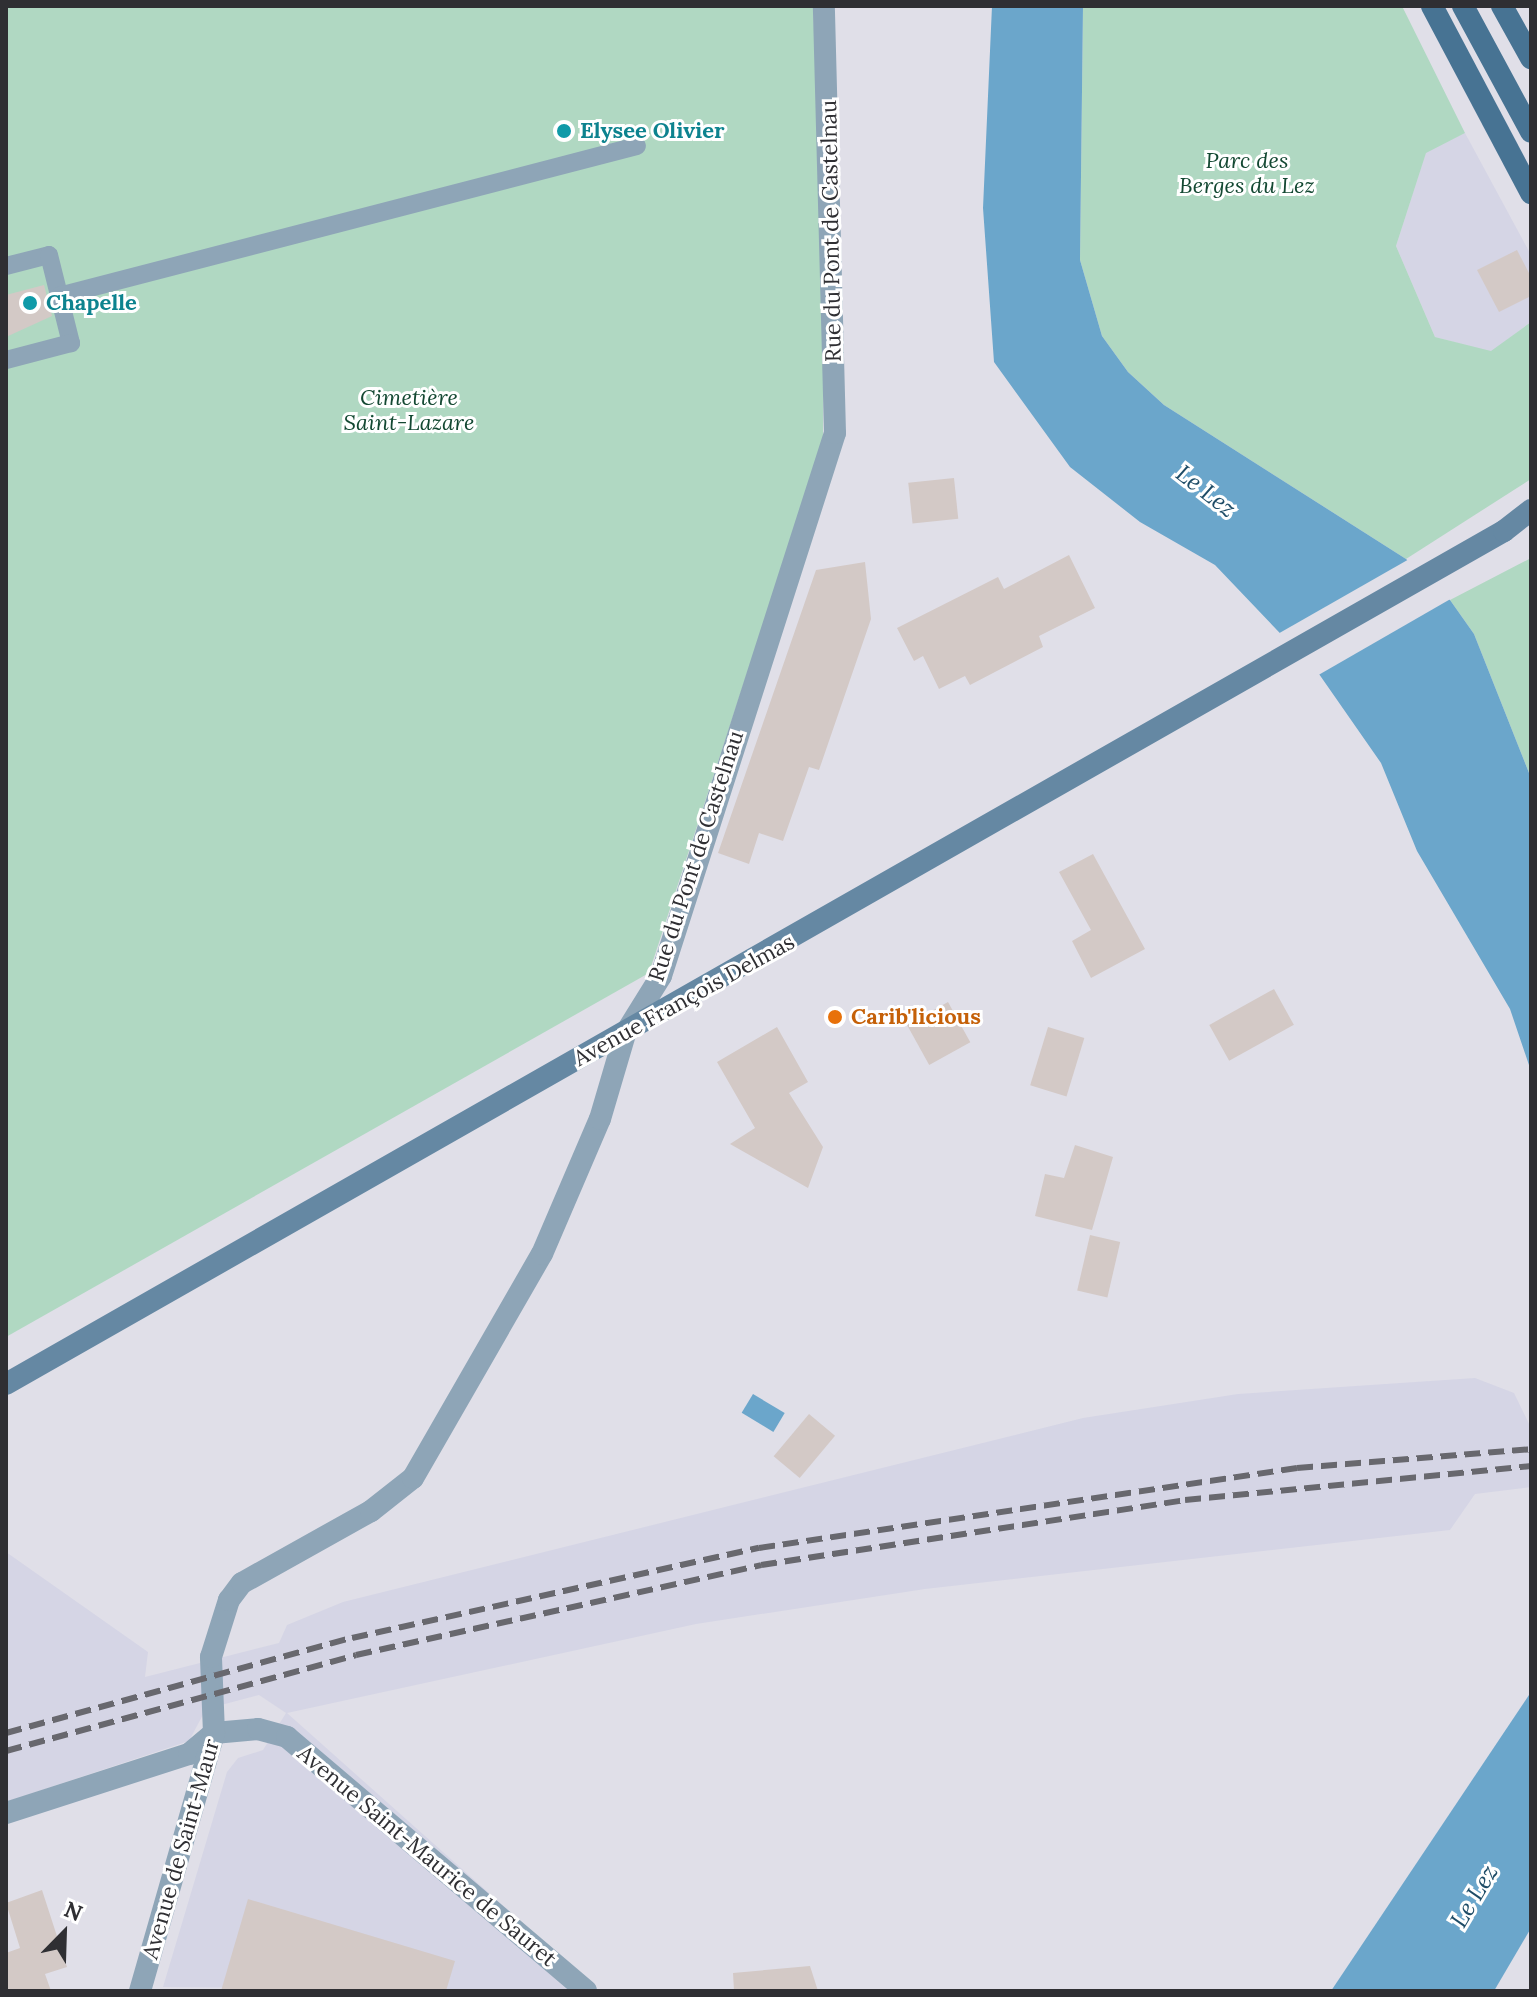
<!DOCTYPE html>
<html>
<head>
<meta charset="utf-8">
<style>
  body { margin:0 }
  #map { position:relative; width:1537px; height:1997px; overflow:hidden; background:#e0dfe8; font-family:Lora,serif }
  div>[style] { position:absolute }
  .built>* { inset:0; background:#d5d5e5 }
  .green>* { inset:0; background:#b0d8c2 }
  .water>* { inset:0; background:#6ba6cb; transform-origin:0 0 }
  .pier>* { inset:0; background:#e0dfe8 }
  .building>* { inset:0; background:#d3c9c6; transform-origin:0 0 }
  .service>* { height:18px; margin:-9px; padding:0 9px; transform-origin:9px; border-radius:9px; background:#8ea5b7 }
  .minor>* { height:22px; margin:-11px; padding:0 11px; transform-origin:11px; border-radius:11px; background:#8ea5b7 }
  .secondary>* { height:22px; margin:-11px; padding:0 11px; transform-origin:11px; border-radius:11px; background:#6588a3 }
  .primary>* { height:22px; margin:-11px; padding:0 11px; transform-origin:11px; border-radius:11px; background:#477393 }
  .tram>* { height:2px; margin:-1px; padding:0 1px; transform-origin:1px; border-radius:1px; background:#68686e }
  .rail>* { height:6px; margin-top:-3px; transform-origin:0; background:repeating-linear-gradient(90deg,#68686e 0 16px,transparent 0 24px) }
  .dots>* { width:22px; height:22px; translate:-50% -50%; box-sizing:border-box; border:4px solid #fff; border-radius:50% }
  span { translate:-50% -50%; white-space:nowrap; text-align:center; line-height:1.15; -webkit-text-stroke:6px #fff; paint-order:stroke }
  .culture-label { font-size:22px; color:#0d838f; font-weight:700 }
  .left { translate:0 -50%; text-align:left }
  .park-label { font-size:22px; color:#134832; font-style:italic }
  .street-label { font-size:22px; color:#2f2f33 }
  .food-label { font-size:22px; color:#c56008; font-weight:700 }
  .water-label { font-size:24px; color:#1e4c67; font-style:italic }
  .frame { position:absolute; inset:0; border:8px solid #2f2f33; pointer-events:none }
  .north { position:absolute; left:24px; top:1893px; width:80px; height:80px; -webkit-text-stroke:6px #fff; paint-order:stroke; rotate:23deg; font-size:22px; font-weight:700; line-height:32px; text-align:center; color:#2f2f33 }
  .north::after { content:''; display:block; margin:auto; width:28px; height:36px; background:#2f2f33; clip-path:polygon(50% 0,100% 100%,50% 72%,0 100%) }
</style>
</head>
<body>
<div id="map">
  <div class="built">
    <div style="clip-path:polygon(1465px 133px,1531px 255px,1531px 322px,1491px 352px,1435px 337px,1396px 246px,1426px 152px)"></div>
    <div style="clip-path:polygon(1475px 1378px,1514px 1393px,1531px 1428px,1531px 1487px,1475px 1494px,1450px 1530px,925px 1589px,696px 1624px,287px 1713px,599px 1991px,163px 1987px,227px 1772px,238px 1758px,263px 1750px,286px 1713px,259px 1695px,206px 1709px,189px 1741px,6px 1802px,6px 1552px,148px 1652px,145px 1677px,279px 1643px,287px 1625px,343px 1602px,1083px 1418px,1238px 1394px)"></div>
  </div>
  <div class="green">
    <div style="clip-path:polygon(6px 6px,813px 6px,824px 240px,823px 441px,649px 973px,6px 1337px)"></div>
    <div style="clip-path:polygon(1083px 6px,1402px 6px,1465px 133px,1426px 153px,1396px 246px,1435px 337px,1491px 351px,1531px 322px,1531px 479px,1406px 559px,1164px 405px,1128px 372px,1102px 336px,1080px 260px)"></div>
    <div style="clip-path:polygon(1531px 558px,1531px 778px,1474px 634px,1450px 600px)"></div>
  </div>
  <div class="water">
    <div style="clip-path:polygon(992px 6px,1083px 6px,1080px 260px,1102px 336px,1128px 372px,1164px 405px,1406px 559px,1450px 600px,1474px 634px,1531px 778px,1531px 1071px,1510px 1009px,1417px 851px,1381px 763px,1319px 674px,1215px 565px,1140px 522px,1070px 467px,994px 362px,983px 208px)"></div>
    <div style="left:753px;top:1394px;width:37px;height:22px;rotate:31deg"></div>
    <div style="clip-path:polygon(1531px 1692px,1531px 1928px,1494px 1991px,1331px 1991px)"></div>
  </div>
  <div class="pier">
    <div style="clip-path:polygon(1411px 558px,1454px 597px,1315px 677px,1276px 635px)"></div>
  </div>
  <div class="building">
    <div style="clip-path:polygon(1517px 250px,1531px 277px,1531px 296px,1499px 312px,1477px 270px)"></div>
    <div style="clip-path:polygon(44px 285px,52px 316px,6px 337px,6px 295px)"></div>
    <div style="left:954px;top:478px;width:41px;height:46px;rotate:84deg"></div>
    <div style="clip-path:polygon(1069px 555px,1095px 608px,1039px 636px,1043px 647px,970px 685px,965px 676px,939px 689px,923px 656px,914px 661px,897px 628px,998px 577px,1004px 589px)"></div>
    <div style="clip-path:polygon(865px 562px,871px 619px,819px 770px,809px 767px,783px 841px,759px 833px,749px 864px,718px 853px,816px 570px)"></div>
    <div style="clip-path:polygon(1093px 854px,1145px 949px,1091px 978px,1072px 941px,1091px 930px,1059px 872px)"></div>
    <div style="left:1274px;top:989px;width:41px;height:74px;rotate:61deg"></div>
    <div style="left:948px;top:1002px;width:46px;height:47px;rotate:61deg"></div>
    <div style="clip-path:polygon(777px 1027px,808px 1082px,789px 1093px,823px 1147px,808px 1188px,730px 1144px,755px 1128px,717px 1062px)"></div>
    <div style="left:1048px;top:1027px;width:38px;height:61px;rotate:17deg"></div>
    <div style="clip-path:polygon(1075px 1145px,1113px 1157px,1092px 1230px,1035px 1216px,1045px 1174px,1064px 1178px)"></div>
    <div style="left:1090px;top:1235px;width:31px;height:57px;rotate:13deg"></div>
    <div style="left:809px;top:1414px;width:34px;height:55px;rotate:40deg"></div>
    <div style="clip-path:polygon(42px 1890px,67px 1967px,45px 1974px,51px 1991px,6px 1991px,6px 1953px,20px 1948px,6px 1903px)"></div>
    <div style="clip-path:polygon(248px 1899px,455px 1961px,446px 1991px,221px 1991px)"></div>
    <div style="clip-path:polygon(810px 1966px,818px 1991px,734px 1991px,733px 1973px)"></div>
  </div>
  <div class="service">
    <div style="left:6px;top:266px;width:44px;rotate:-14.3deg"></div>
    <div style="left:49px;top:255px;width:91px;rotate:76deg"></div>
    <div style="left:71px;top:343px;width:67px;rotate:165.3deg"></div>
    <div style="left:59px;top:296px;width:597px;rotate:-14.55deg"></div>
  </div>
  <div class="minor">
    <div style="left:214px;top:1733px;width:44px;rotate:-5.2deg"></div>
    <div style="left:258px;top:1729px;width:30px;rotate:15deg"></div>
    <div style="left:287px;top:1737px;width:392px;rotate:40.3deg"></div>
    <div style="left:6px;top:1813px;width:192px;rotate:-17.9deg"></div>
    <div style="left:189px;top:1754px;width:33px;rotate:-40deg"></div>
    <div style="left:140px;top:1991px;width:268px;rotate:-74deg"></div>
    <div style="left:214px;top:1733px;width:76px;rotate:-92.3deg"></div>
    <div style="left:211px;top:1657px;width:60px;rotate:-72.5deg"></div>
    <div style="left:229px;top:1600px;width:21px;rotate:-53deg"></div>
    <div style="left:242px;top:1583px;width:148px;rotate:-29.2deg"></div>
    <div style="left:371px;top:1511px;width:53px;rotate:-38.2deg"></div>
    <div style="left:413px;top:1478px;width:258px;rotate:-60.1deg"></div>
    <div style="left:542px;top:1254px;width:147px;rotate:-66.8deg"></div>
    <div style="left:600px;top:1119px;width:89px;rotate:-73.6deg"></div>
    <div style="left:625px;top:1034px;width:68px;rotate:-58.2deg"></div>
    <div style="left:661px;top:976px;width:570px;rotate:-72.23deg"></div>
    <div style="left:835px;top:433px;width:427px;rotate:-91.5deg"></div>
  </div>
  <div class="secondary">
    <div style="left:6px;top:1384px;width:1724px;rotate:-29.66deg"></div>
    <div style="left:1504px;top:531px;width:34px;rotate:-38deg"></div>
  </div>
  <div class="primary">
    <div style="left:1432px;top:6px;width:212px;rotate:62.1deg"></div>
    <div style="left:1463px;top:6px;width:143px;rotate:61.6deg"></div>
    <div style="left:1502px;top:6px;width:60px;rotate:60.9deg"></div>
  </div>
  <div class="tram">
    <div style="left:1531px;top:6px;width:1px;rotate:90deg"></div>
  </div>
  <div class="rail">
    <div style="left:6px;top:1733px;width:359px;rotate:-15.4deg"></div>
    <div style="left:352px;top:1638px;width:417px;rotate:-12.5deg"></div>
    <div style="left:759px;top:1548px;width:544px;rotate:-8.46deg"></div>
    <div style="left:1297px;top:1468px;width:235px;rotate:-4.6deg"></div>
    <div style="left:6px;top:1751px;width:363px;rotate:-15.3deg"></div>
    <div style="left:356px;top:1655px;width:415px;rotate:-12.5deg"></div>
    <div style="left:761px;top:1565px;width:429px;rotate:-8.7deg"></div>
    <div style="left:1185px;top:1500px;width:348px;rotate:-5.6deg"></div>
  </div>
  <div class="dots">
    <div style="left:564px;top:131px;background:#0f9aa8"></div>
    <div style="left:30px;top:303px;background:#0f9aa8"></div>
    <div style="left:835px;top:1017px;background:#e8710a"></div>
  </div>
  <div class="culture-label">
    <span class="left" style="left:580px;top:131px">Elysee Olivier</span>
    <span class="left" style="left:46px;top:303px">Chapelle</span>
  </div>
  <div class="park-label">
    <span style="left:1247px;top:173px">Parc des<br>Berges du Lez</span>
    <span style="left:409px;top:410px">Cimetière<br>Saint-Lazare</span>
  </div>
  <div class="street-label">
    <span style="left:831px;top:231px;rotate:-91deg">Rue du Pont de Castelnau</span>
    <span style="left:696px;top:856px;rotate:-72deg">Rue du Pont de Castelnau</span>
    <span style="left:684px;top:1000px;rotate:-29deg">Avenue François Delmas</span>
    <span style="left:181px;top:1849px;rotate:-74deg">Avenue de Saint-Maur</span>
    <span style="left:427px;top:1856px;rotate:40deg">Avenue Saint-Maurice de Sauret</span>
  </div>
  <div class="food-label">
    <span class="left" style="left:851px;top:1017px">Carib'licious</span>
  </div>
  <div class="water-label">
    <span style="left:1206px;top:491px;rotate:38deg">Le Lez</span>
    <span style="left:1474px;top:1896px;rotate:-59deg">Le Lez</span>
  </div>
  <div class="frame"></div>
  <div class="north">N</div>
</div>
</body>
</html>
